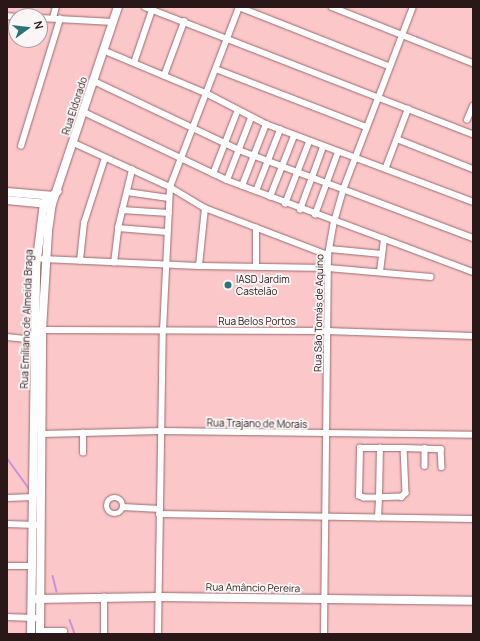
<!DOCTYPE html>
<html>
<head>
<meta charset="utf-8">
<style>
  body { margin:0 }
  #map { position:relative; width:480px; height:641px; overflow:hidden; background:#fcc7c9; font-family:Manrope,sans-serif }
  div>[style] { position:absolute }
  .stream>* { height:1.5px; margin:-0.75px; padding:0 0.75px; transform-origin:0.75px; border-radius:0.75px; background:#c593db }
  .roads { filter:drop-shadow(0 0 1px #9b6b6e) drop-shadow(0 0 1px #9b6b6e) }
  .street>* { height:5.5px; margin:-2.75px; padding:0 2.75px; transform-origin:2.75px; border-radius:2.75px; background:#fff }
  .street>.ring { margin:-2.75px; padding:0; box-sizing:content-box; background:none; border:5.5px solid #fff; border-radius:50% }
  .secondary>* { height:8px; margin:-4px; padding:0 4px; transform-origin:4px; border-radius:4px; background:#fff }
  .dots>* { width:11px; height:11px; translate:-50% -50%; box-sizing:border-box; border:2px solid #fbf6f6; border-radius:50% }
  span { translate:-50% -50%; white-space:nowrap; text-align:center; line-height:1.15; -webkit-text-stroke:3.5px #fbf6f6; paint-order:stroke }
  .street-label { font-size:10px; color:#2a1718 }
  .poi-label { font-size:10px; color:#2a1718 }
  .left { translate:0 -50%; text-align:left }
  .frame { position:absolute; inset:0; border:8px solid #2a1718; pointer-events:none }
  .north { position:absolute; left:8px; top:8px; width:40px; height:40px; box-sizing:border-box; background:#fbf6f6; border:1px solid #a79d9d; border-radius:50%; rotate:75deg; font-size:11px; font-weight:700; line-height:16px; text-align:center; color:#2a1718 }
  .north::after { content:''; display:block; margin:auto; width:14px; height:18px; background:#2b7575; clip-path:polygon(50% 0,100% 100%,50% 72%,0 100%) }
</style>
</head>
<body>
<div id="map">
  <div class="stream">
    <div style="left:7px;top:458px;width:37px;rotate:54deg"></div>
    <div style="left:53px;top:576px;width:16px;rotate:76deg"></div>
    <div style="left:70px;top:620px;width:15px;rotate:70deg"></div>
  </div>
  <div class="roads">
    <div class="street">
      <div style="left:145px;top:7px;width:352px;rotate:21.2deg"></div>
      <div style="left:239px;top:7px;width:161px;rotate:21.5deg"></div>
      <div style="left:332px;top:7px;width:152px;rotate:21.7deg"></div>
      <div style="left:7px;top:16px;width:9px;rotate:6deg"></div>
      <div style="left:40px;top:18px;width:73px;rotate:3.1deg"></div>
      <div style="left:53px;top:18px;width:11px;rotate:-75deg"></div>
      <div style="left:103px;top:50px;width:112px;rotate:22.7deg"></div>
      <div style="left:206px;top:93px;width:68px;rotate:27.3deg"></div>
      <div style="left:266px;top:124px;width:221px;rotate:20.6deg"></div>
      <div style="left:134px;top:63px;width:56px;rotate:-71.2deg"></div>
      <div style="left:216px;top:69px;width:161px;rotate:21.1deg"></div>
      <div style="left:164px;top:76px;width:58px;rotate:-69.7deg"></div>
      <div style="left:94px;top:81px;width:161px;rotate:25.4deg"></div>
      <div style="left:239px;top:150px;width:250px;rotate:20.6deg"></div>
      <div style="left:84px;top:112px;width:158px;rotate:25.4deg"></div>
      <div style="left:227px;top:180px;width:263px;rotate:20.5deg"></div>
      <div style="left:467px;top:120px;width:15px;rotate:-67deg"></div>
      <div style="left:397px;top:139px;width:82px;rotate:21.5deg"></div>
      <div style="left:74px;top:143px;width:106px;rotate:24.6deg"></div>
      <div style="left:170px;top:187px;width:41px;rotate:31deg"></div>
      <div style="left:205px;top:208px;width:132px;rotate:20.9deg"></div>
      <div style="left:21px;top:146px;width:133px;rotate:-72.9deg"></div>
      <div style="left:386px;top:167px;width:62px;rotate:-69.2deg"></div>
      <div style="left:213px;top:174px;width:66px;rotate:-68.8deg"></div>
      <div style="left:227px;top:180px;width:66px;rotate:-68.8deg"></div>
      <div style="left:242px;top:186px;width:66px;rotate:-68.8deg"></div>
      <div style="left:256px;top:191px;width:66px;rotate:-68.5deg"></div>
      <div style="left:127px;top:192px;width:42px;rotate:8.1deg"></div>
      <div style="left:270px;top:197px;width:66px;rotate:-68.5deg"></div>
      <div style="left:285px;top:204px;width:66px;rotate:-68.8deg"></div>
      <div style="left:122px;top:210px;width:47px;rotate:3.7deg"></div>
      <div style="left:300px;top:210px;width:67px;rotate:-69.9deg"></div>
      <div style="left:315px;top:215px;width:67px;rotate:-69.9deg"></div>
      <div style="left:118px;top:228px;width:49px;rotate:4.7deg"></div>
      <div style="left:330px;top:249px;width:52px;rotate:5.5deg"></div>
      <div style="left:43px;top:259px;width:156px;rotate:2.6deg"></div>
      <div style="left:199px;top:266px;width:129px;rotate:0.9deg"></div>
      <div style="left:328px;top:268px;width:103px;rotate:5deg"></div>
      <div style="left:80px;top:261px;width:38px;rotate:-84deg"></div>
      <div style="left:84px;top:223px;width:68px;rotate:-72.1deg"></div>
      <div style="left:114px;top:263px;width:35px;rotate:-83deg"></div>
      <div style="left:118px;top:228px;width:60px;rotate:-76.4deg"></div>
      <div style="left:199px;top:266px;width:58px;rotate:-84.1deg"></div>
      <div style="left:256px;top:267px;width:39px;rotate:-90deg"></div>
      <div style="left:380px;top:272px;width:33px;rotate:-83deg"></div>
      <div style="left:42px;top:330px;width:285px;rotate:0.2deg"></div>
      <div style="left:327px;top:331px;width:146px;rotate:2deg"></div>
      <div style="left:26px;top:335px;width:8px;rotate:7deg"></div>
      <div style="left:7px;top:337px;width:27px;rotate:6deg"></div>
      <div style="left:42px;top:434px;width:119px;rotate:-1.4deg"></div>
      <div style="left:161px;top:431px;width:312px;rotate:0.7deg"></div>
      <div style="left:404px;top:448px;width:37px;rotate:2deg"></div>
      <div style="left:441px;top:449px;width:18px;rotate:87deg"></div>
      <div style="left:425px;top:448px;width:18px;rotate:90deg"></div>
      <div style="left:83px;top:453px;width:20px;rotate:-90deg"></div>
      <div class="ring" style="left:107px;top:498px;width:10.5px;height:10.5px"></div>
      <div style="left:7px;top:498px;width:26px;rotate:-2deg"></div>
      <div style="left:123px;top:507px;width:37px;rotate:3deg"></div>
      <div style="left:159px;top:514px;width:314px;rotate:0.9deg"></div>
      <div style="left:378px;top:518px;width:20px;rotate:-87deg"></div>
      <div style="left:379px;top:498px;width:50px;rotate:-88.9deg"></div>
      <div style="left:380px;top:448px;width:24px"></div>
      <div style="left:404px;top:448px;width:45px;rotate:87.5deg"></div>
      <div style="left:406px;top:493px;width:6px;rotate:135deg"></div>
      <div style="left:402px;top:497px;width:23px;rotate:178deg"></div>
      <div style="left:379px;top:498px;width:15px;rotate:180deg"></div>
      <div style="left:364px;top:498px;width:5px;rotate:-158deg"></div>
      <div style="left:359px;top:496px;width:48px;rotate:-88.8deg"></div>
      <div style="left:360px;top:448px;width:20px"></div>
      <div style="left:7px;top:524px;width:29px;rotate:2deg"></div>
      <div style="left:7px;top:566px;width:25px"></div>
      <div style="left:7px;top:617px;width:33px;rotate:2deg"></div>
      <div style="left:40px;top:631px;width:24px"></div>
      <div style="left:104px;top:634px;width:37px;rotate:-90deg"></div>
      <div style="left:158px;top:634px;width:303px;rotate:-89.1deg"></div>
      <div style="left:163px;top:331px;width:144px;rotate:-87.2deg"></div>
      <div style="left:170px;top:187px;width:193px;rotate:-69deg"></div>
      <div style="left:324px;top:634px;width:379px;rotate:-89.4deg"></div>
      <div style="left:328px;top:255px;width:34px;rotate:-80deg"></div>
      <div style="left:334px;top:222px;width:33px;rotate:-74deg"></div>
      <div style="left:343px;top:190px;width:196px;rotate:-69.1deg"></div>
    </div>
    <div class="secondary">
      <div style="left:7px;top:192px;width:47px;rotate:4.9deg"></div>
      <div style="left:7px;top:200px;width:41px;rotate:5.6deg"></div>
      <div style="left:35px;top:599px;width:124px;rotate:-0.9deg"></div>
      <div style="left:159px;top:597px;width:314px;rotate:0.7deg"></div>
      <div style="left:31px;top:634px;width:367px;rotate:-89.2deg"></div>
      <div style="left:36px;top:267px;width:64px;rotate:-82.9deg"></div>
      <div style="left:44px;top:203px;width:18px;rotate:-41deg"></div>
      <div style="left:40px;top:634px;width:304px;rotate:-89.6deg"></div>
      <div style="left:42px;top:330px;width:99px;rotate:-86.5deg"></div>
      <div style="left:48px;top:231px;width:27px;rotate:-82deg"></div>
      <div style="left:52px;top:204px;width:208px;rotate:-71.5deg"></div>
    </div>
  </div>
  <div class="dots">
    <div style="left:228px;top:285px;background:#2b7575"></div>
  </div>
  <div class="street-label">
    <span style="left:75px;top:106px;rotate:-72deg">Rua Eldorado</span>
    <span style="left:319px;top:313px;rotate:-89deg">Rua São Tomás de Aquino</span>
    <span style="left:27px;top:319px;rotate:-88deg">Rua Emíliano de Almeida Braga</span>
    <span style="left:257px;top:322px">Rua Belos Portos</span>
    <span style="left:257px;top:424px;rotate:1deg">Rua Trajano de Morais</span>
    <span style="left:253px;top:588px;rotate:1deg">Rua Amâncio Pereira</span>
  </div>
  <div class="poi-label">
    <span class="left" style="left:236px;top:285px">IASD Jardim<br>Castelão</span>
  </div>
  <div class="frame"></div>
  <div class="north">N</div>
</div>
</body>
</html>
